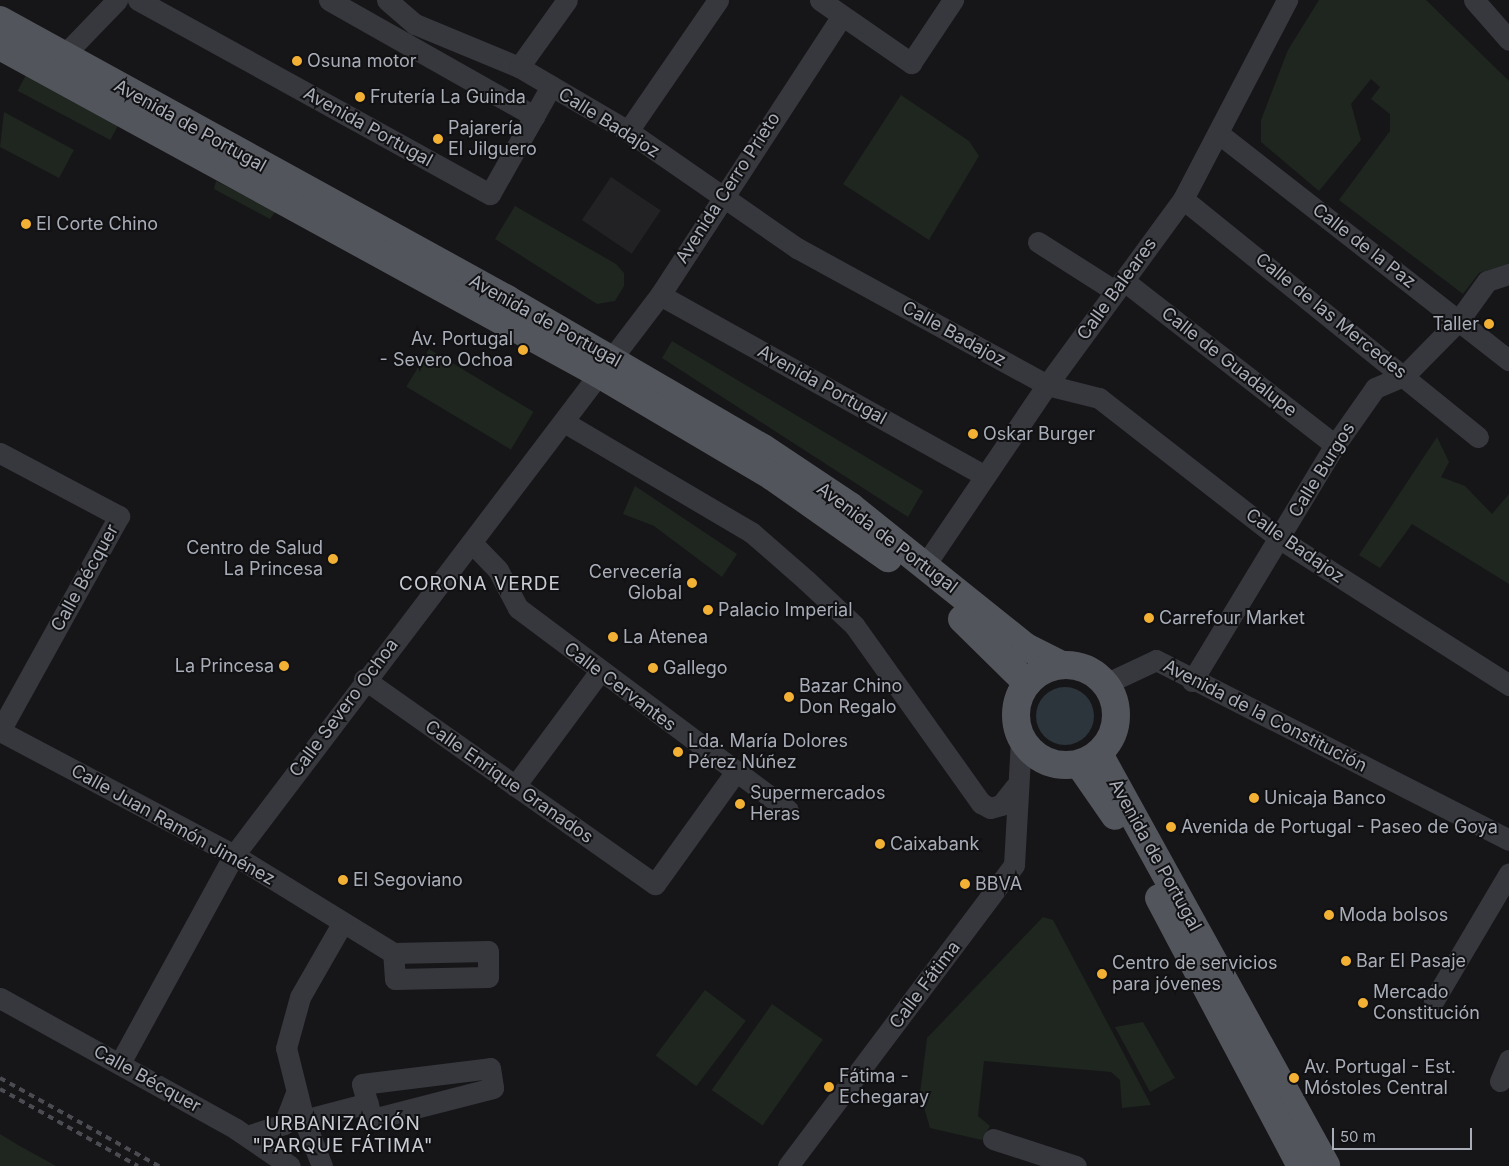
<!DOCTYPE html>
<html>
<head>
<meta charset="utf-8">
<style>
  body { margin:0 }
  #map { position:relative; width:1509px; height:1166px; overflow:hidden; background:#161618; font-family:Inter,sans-serif }
  div>[style] { position:absolute }
  .built>* { inset:0; background:#222225; transform-origin:0 0 }
  .green>* { inset:0; background:#1e261f; transform-origin:0 0 }
  .water>* { inset:0; background:#2c353c }
  .round { border-radius:50% }
  .minor>* { height:21px; margin:-10.5px; padding:0 10.5px; transform-origin:10.5px; border-radius:10.5px; background:#37383d }
  .primary>* { height:28px; margin:-14px; padding:0 14px; transform-origin:14px; border-radius:14px; background:#53555c }
  .primary>.ring { margin:-14px; padding:0; box-sizing:content-box; background:none; border:28px solid #53555c; border-radius:50% }
  .rail>* { height:4px; margin-top:-2px; transform-origin:0; background:repeating-linear-gradient(90deg,#4a4c52 0 6px,transparent 0 11px) }
  .dots>* { width:14px; height:14px; translate:-50% -50%; box-sizing:border-box; border:2px solid #111113; border-radius:50% }
  span { translate:-50% -50%; white-space:nowrap; text-align:center; line-height:1.15; -webkit-text-stroke:4px #111113; paint-order:stroke }
  .poi-label { font-size:18px; color:#a8adb8 }
  .left { translate:0 -50%; text-align:left }
  .right { translate:-100% -50%; text-align:right }
  .street-label { font-size:18px; color:#a8adb8 }
  .neighbourhood-label { font-size:19px; color:#c9ccd4; letter-spacing:1px }
  .scale { position:absolute; left:1332px; top:1128px; width:140px; height:22px; box-sizing:border-box; border:2px solid #a8adb8; border-top:0; padding-left:6px; font-size:15px; line-height:18px; white-space:nowrap; color:#a8adb8; -webkit-text-stroke:4px #111113; paint-order:stroke }
</style>
</head>
<body>
<div id="map">
  <div class="built">
    <div style="left:611px;top:177px;width:60px;height:52px;rotate:34deg"></div>
  </div>
  <div class="green">
    <div style="clip-path:polygon(1319px 0,1426px 0,1509px 81px,1509px 264px,1479px 273px,1463px 294px,1339px 200px,1390px 131px,1390px 114px,1371px 99px,1380px 87px,1371px 79px,1351px 104px,1361px 140px,1319px 191px,1261px 142px,1261px 120px,1288px 50px)"></div>
    <div style="left:27px;top:73px;width:105px;height:20px;rotate:28deg"></div>
    <div style="clip-path:polygon(901px 95px,969px 141px,979px 156px,929px 240px,843px 184px)"></div>
    <div style="clip-path:polygon(4px 112px,74px 150px,59px 178px,0 147px)"></div>
    <div style="clip-path:polygon(216px 181px,276px 211px,270px 219px,214px 189px)"></div>
    <div style="clip-path:polygon(515px 206px,616px 264px,624px 273px,624px 286px,615px 301px,597px 304px,495px 239px)"></div>
    <div style="clip-path:polygon(672px 341px,923px 491px,908px 517px,662px 358px)"></div>
    <div style="left:429px;top:349px;width:122px;height:44px;rotate:31deg"></div>
    <div style="clip-path:polygon(1437px 437px,1449px 462px,1441px 477px,1465px 486px,1492px 514px,1509px 494px,1509px 584px,1412px 524px,1380px 568px,1359px 555px)"></div>
    <div style="clip-path:polygon(635px 486px,737px 554px,722px 577px,654px 526px,623px 514px)"></div>
    <div style="clip-path:polygon(1043px 917px,1053px 920px,1151px 1105px,1122px 1108px,1120px 1080px,1111px 1072px,984px 1061px,978px 1116px,990px 1126px,982px 1140px,930px 1128px,920px 1093px,927px 1038px)"></div>
    <div style="left:705px;top:990px;width:51px;height:82px;rotate:37deg"></div>
    <div style="left:772px;top:1004px;width:62px;height:105px;rotate:35deg"></div>
    <div style="clip-path:polygon(1143px 1022px,1175px 1078px,1150px 1092px,1115px 1027px)"></div>
    <div style="clip-path:polygon(0 1134px,18px 1145px,56px 1166px,0 1166px)"></div>
  </div>
  <div class="water">
    <div class="round" style="left:1036px;top:687px;width:58px;height:58px"></div>
  </div>
  <div class="minor">
    <div style="left:138px;top:0;width:402px;rotate:28.9deg"></div>
    <div style="left:490px;top:194px;width:124px;rotate:-60.5deg"></div>
    <div style="left:329px;top:0;width:236px;rotate:29.5deg"></div>
    <div style="left:387px;top:0;width:37px;rotate:41deg"></div>
    <div style="left:415px;top:24px;width:113px;rotate:22.5deg"></div>
    <div style="left:519px;top:67px;width:126px;rotate:30.4deg"></div>
    <div style="left:628px;top:131px;width:206px;rotate:34.7deg"></div>
    <div style="left:797px;top:248px;width:285px;rotate:28.7deg"></div>
    <div style="left:1047px;top:385px;width:54px;rotate:14deg"></div>
    <div style="left:1099px;top:398px;width:229px;rotate:37.9deg"></div>
    <div style="left:1280px;top:539px;width:272px;rotate:32.5deg"></div>
    <div style="left:820px;top:0;width:111px;rotate:34.7deg"></div>
    <div style="left:911px;top:63px;width:76px;rotate:-56.3deg"></div>
    <div style="left:1474px;top:0;width:53px;rotate:48.8deg"></div>
    <div style="left:63px;top:56px;width:78px;rotate:-46deg"></div>
    <div style="left:519px;top:67px;width:82px;rotate:-54.4deg"></div>
    <div style="left:628px;top:131px;width:159px;rotate:-55.5deg"></div>
    <div style="left:1218px;top:133px;width:369px;rotate:38deg"></div>
    <div style="left:1183px;top:199px;width:379px;rotate:38.9deg"></div>
    <div style="left:1038px;top:242px;width:91px;rotate:32.5deg"></div>
    <div style="left:1123px;top:280px;width:269px;rotate:37.9deg"></div>
    <div style="left:660px;top:295px;width:372px;rotate:29.1deg"></div>
    <div style="left:612px;top:358px;width:79px;rotate:-52.7deg"></div>
    <div style="left:660px;top:295px;width:333px;rotate:-56.9deg"></div>
    <div style="left:564px;top:422px;width:217px;rotate:30.5deg"></div>
    <div style="left:751px;top:532px;width:73px;rotate:41.1deg"></div>
    <div style="left:806px;top:580px;width:66px;rotate:43.2deg"></div>
    <div style="left:854px;top:625px;width:219px;rotate:54.5deg"></div>
    <div style="left:981px;top:803px;width:10px;rotate:29deg"></div>
    <div style="left:990px;top:808px;width:11px;rotate:-15deg"></div>
    <div style="left:1001px;top:805px;width:23px;rotate:-52deg"></div>
    <div style="left:0;top:453px;width:135px;rotate:27.9deg"></div>
    <div style="left:119px;top:516px;width:246px;rotate:119deg"></div>
    <div style="left:472px;top:543px;width:37px;rotate:46deg"></div>
    <div style="left:498px;top:570px;width:43px;rotate:62.2deg"></div>
    <div style="left:518px;top:608px;width:337px;rotate:36.8deg"></div>
    <div style="left:925px;top:565px;width:217px;rotate:-55.9deg"></div>
    <div style="left:1047px;top:385px;width:230px;rotate:-53.8deg"></div>
    <div style="left:1183px;top:199px;width:225px;rotate:-62.4deg"></div>
    <div style="left:364px;top:679px;width:356px;rotate:35.2deg"></div>
    <div style="left:655px;top:884px;width:135px;rotate:-54.3deg"></div>
    <div style="left:1192px;top:681px;width:276px;rotate:-58.8deg"></div>
    <div style="left:1335px;top:445px;width:70px;rotate:-54.9deg"></div>
    <div style="left:1375px;top:388px;width:33px;rotate:-23deg"></div>
    <div style="left:1405px;top:375px;width:77px;rotate:-45.5deg"></div>
    <div style="left:1459px;top:320px;width:48px;rotate:-54.3deg"></div>
    <div style="left:1487px;top:281px;width:23px;rotate:-18deg"></div>
    <div style="left:1105px;top:684px;width:56px;rotate:-25.2deg"></div>
    <div style="left:1156px;top:660px;width:396px;rotate:27deg"></div>
    <div style="left:0;top:731px;width:265px;rotate:27.9deg"></div>
    <div style="left:234px;top:855px;width:187px;rotate:31.6deg"></div>
    <div style="left:393px;top:953px;width:95px;rotate:-1.2deg"></div>
    <div style="left:488px;top:951px;width:26px;rotate:90deg"></div>
    <div style="left:488px;top:977px;width:93px;rotate:178.8deg"></div>
    <div style="left:395px;top:979px;width:26px;rotate:-94deg"></div>
    <div style="left:515px;top:786px;width:143px;rotate:-53.5deg"></div>
    <div style="left:0;top:998px;width:270px;rotate:29deg"></div>
    <div style="left:236px;top:1129px;width:65px;rotate:34.4deg"></div>
    <div style="left:1434px;top:1000px;width:147px;rotate:-59.4deg"></div>
    <div style="left:120px;top:1063px;width:237px;rotate:-61.3deg"></div>
    <div style="left:234px;top:855px;width:604px;rotate:-52.81deg"></div>
    <div style="left:490px;top:1068px;width:20px;rotate:81deg"></div>
    <div style="left:493px;top:1088px;width:125px;rotate:165.6deg"></div>
    <div style="left:372px;top:1119px;width:36px;rotate:-106deg"></div>
    <div style="left:362px;top:1084px;width:129px;rotate:-7.1deg"></div>
    <div style="left:1500px;top:1081px;width:23px;rotate:-67deg"></div>
    <div style="left:304px;top:1120px;width:66px;rotate:-14.9deg"></div>
    <div style="left:247px;top:1136px;width:39px;rotate:-18deg"></div>
    <div style="left:284px;top:1124px;width:33px;rotate:-69deg"></div>
    <div style="left:993px;top:1139px;width:87px;rotate:18deg"></div>
    <div style="left:322px;top:1166px;width:49px;rotate:-111.4deg"></div>
    <div style="left:304px;top:1120px;width:74px;rotate:-104deg"></div>
    <div style="left:286px;top:1048px;width:53px;rotate:-74.6deg"></div>
    <div style="left:300px;top:997px;width:86px;rotate:-60.2deg"></div>
    <div style="left:788px;top:1166px;width:376px;rotate:-53.1deg"></div>
    <div style="left:1014px;top:865px;width:127px;rotate:-86.8deg"></div>
  </div>
  <div class="primary">
    <div style="left:0;top:20px;width:579px;rotate:28.82deg"></div>
    <div style="left:507px;top:299px;width:296px;rotate:30.2deg"></div>
    <div style="left:763px;top:448px;width:105px;rotate:33.7deg"></div>
    <div style="left:850px;top:506px;width:226px;rotate:38.7deg"></div>
    <div style="left:1026px;top:647px;width:40px;rotate:26.6deg"></div>
    <div style="left:0;top:46px;width:683px;rotate:28.7deg"></div>
    <div style="left:599px;top:374px;width:202px;rotate:30.6deg"></div>
    <div style="left:773px;top:477px;width:141px;rotate:35.2deg"></div>
    <div style="left:962px;top:619px;width:91px;rotate:44.6deg"></div>
    <div class="ring" style="left:1016px;top:665px;width:72px;height:72px"></div>
    <div style="left:1099px;top:754px;width:470px;rotate:61.1deg"></div>
    <div style="left:1079px;top:764px;width:63px;rotate:55.3deg"></div>
    <div style="left:1159px;top:898px;width:303px;rotate:62.1deg"></div>
  </div>
  <div class="rail">
    <div style="left:0;top:1078px;width:182px;rotate:29deg"></div>
    <div style="left:0;top:1089px;width:158px;rotate:29.2deg"></div>
  </div>
  <div class="dots">
    <div style="left:297px;top:61px;background:#f2b134"></div>
    <div style="left:360px;top:97px;background:#f2b134"></div>
    <div style="left:438px;top:139px;background:#f2b134"></div>
    <div style="left:26px;top:224px;background:#f2b134"></div>
    <div style="left:1489px;top:324px;background:#f2b134"></div>
    <div style="left:523px;top:350px;background:#f2b134"></div>
    <div style="left:973px;top:434px;background:#f2b134"></div>
    <div style="left:333px;top:559px;background:#f2b134"></div>
    <div style="left:692px;top:583px;background:#f2b134"></div>
    <div style="left:708px;top:610px;background:#f2b134"></div>
    <div style="left:1149px;top:618px;background:#f2b134"></div>
    <div style="left:613px;top:637px;background:#f2b134"></div>
    <div style="left:284px;top:666px;background:#f2b134"></div>
    <div style="left:653px;top:668px;background:#f2b134"></div>
    <div style="left:789px;top:697px;background:#f2b134"></div>
    <div style="left:678px;top:752px;background:#f2b134"></div>
    <div style="left:1254px;top:798px;background:#f2b134"></div>
    <div style="left:740px;top:804px;background:#f2b134"></div>
    <div style="left:1171px;top:827px;background:#f2b134"></div>
    <div style="left:880px;top:844px;background:#f2b134"></div>
    <div style="left:343px;top:880px;background:#f2b134"></div>
    <div style="left:965px;top:884px;background:#f2b134"></div>
    <div style="left:1329px;top:915px;background:#f2b134"></div>
    <div style="left:1346px;top:961px;background:#f2b134"></div>
    <div style="left:1102px;top:974px;background:#f2b134"></div>
    <div style="left:1363px;top:1003px;background:#f2b134"></div>
    <div style="left:1294px;top:1078px;background:#f2b134"></div>
    <div style="left:829px;top:1087px;background:#f2b134"></div>
  </div>
  <div class="poi-label">
    <span class="left" style="left:307px;top:61px">Osuna motor</span>
    <span class="left" style="left:370px;top:97px">Frutería La Guinda</span>
    <span class="left" style="left:448px;top:139px">Pajarería<br>El Jilguero</span>
    <span class="left" style="left:36px;top:224px">El Corte Chino</span>
    <span class="right" style="left:1479px;top:324px">Taller</span>
    <span class="right" style="left:513px;top:350px">Av. Portugal<br>- Severo Ochoa</span>
    <span class="left" style="left:983px;top:434px">Oskar Burger</span>
    <span class="right" style="left:323px;top:559px">Centro de Salud<br>La Princesa</span>
    <span class="right" style="left:682px;top:583px">Cervecería<br>Global</span>
    <span class="left" style="left:718px;top:610px">Palacio Imperial</span>
    <span class="left" style="left:1159px;top:618px">Carrefour Market</span>
    <span class="left" style="left:623px;top:637px">La Atenea</span>
    <span class="right" style="left:274px;top:666px">La Princesa</span>
    <span class="left" style="left:663px;top:668px">Gallego</span>
    <span class="left" style="left:799px;top:697px">Bazar Chino<br>Don Regalo</span>
    <span class="left" style="left:688px;top:752px">Lda. María Dolores<br>Pérez Núñez</span>
    <span class="left" style="left:750px;top:804px">Supermercados<br>Heras</span>
    <span class="left" style="left:1264px;top:798px">Unicaja Banco</span>
    <span class="left" style="left:1181px;top:827px">Avenida de Portugal - Paseo de Goya</span>
    <span class="left" style="left:890px;top:844px">Caixabank</span>
    <span class="left" style="left:353px;top:880px">El Segoviano</span>
    <span class="left" style="left:975px;top:884px">BBVA</span>
    <span class="left" style="left:1339px;top:915px">Moda bolsos</span>
    <span class="left" style="left:1356px;top:961px">Bar El Pasaje</span>
    <span class="left" style="left:1112px;top:974px">Centro de servicios<br>para jóvenes</span>
    <span class="left" style="left:1373px;top:1003px">Mercado<br>Constitución</span>
    <span class="left" style="left:1304px;top:1078px">Av. Portugal - Est.<br>Móstoles Central</span>
    <span class="left" style="left:839px;top:1087px">Fátima -<br>Echegaray</span>
  </div>
  <div class="street-label">
    <span style="left:609px;top:123px;rotate:32deg">Calle Badajoz</span>
    <span style="left:190px;top:126px;rotate:29deg">Avenida de Portugal</span>
    <span style="left:368px;top:127px;rotate:29deg">Avenida Portugal</span>
    <span style="left:728px;top:188px;rotate:-57deg">Avenida Cerro Prieto</span>
    <span style="left:1364px;top:246px;rotate:38deg">Calle de la Paz</span>
    <span style="left:1117px;top:289px;rotate:-54deg">Calle Baleares</span>
    <span style="left:1331px;top:316px;rotate:39deg">Calle de las Mercedes</span>
    <span style="left:545px;top:321px;rotate:29deg">Avenida de Portugal</span>
    <span style="left:954px;top:334px;rotate:29deg">Calle Badajoz</span>
    <span style="left:1229px;top:362px;rotate:38deg">Calle de Guadalupe</span>
    <span style="left:822px;top:385px;rotate:29deg">Avenida Portugal</span>
    <span style="left:1322px;top:470px;rotate:-58deg">Calle Burgos</span>
    <span style="left:887px;top:538px;rotate:37deg">Avenida de Portugal</span>
    <span style="left:1295px;top:546px;rotate:35deg">Calle Badajoz</span>
    <span style="left:85px;top:578px;rotate:-61deg">Calle Bécquer</span>
    <span style="left:620px;top:687px;rotate:37deg">Calle Cervantes</span>
    <span style="left:344px;top:708px;rotate:-53deg">Calle Severo Ochoa</span>
    <span style="left:1265px;top:716px;rotate:27deg">Avenida de la Constitución</span>
    <span style="left:509px;top:782px;rotate:35deg">Calle Enrique Granados</span>
    <span style="left:173px;top:825px;rotate:29deg">Calle Juan Ramón Jiménez</span>
    <span style="left:1155px;top:855px;rotate:61deg">Avenida de Portugal</span>
    <span style="left:925px;top:985px;rotate:-53deg">Calle Fátima</span>
    <span style="left:147px;top:1079px;rotate:29deg">Calle Bécquer</span>
  </div>
  <div class="neighbourhood-label">
    <span style="left:480px;top:584px">CORONA VERDE</span>
    <span style="left:343px;top:1135px">URBANIZACIÓN<br>"PARQUE FÁTIMA"</span>
  </div>
  <div class="scale">50 m</div>
</div>
</body>
</html>
